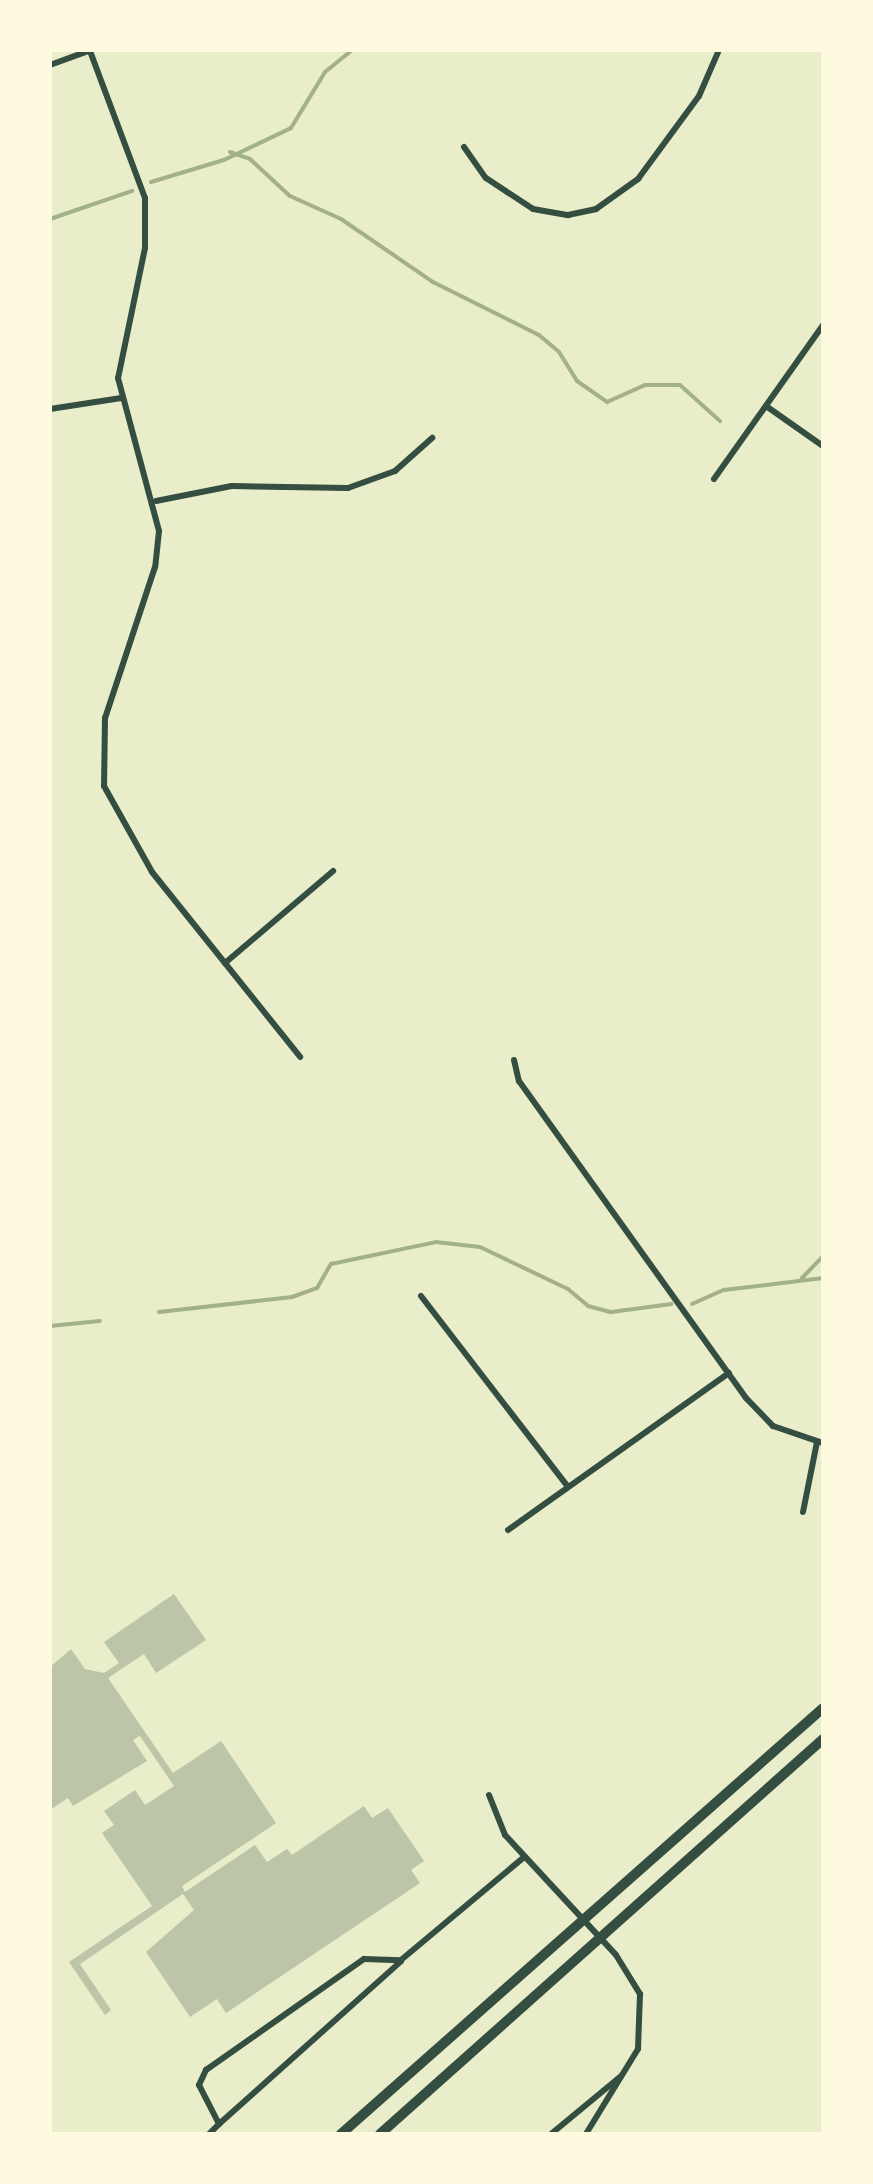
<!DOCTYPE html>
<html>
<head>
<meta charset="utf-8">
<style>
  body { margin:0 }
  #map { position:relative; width:873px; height:2184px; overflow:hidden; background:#e9edc9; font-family:"Crimson Pro",serif }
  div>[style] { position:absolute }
  .stream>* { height:4px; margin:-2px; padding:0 2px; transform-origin:2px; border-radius:2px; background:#a3b18a }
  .building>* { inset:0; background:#bcc5a7 }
  .minor>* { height:6px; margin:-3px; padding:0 3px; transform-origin:3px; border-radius:3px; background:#344e41 }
  .primary>* { height:10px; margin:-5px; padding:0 5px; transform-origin:5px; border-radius:5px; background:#344e41 }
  span { translate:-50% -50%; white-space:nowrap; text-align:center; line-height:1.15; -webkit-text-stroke:8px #fefae0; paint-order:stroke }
  .frame { position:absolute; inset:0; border:52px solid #fefae0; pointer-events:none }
</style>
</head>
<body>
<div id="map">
  <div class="stream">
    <div style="left:230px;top:152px;width:21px;rotate:19deg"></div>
    <div style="left:250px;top:159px;width:54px;rotate:42.8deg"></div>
    <div style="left:290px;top:196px;width:56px;rotate:24.3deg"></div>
    <div style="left:341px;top:219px;width:112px;rotate:34.4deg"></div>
    <div style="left:433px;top:282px;width:119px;rotate:26.6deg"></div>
    <div style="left:539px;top:335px;width:26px;rotate:40deg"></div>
    <div style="left:559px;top:352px;width:34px;rotate:58deg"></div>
    <div style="left:577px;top:381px;width:37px;rotate:35deg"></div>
    <div style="left:607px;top:402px;width:42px;rotate:-24.1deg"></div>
    <div style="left:645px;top:385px;width:35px"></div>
    <div style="left:680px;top:385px;width:54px;rotate:42deg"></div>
    <div style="left:151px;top:182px;width:76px;rotate:-16.8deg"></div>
    <div style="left:224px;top:160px;width:74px;rotate:-25.5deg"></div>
    <div style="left:291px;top:128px;width:66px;rotate:-58.7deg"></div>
    <div style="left:325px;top:72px;width:35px;rotate:-39deg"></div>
    <div style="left:50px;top:219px;width:87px;rotate:-18.9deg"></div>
    <div style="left:802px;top:1278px;width:30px;rotate:-46deg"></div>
    <div style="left:692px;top:1304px;width:35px;rotate:-24deg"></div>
    <div style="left:724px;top:1290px;width:100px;rotate:-6.9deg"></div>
    <div style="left:159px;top:1312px;width:134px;rotate:-6.4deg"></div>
    <div style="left:292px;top:1297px;width:27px;rotate:-20deg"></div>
    <div style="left:317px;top:1288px;width:28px;rotate:-60deg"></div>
    <div style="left:331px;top:1264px;width:107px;rotate:-11.8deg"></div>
    <div style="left:436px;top:1242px;width:44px;rotate:6.5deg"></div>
    <div style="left:480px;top:1247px;width:98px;rotate:25.5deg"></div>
    <div style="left:568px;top:1289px;width:26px;rotate:40deg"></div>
    <div style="left:588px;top:1306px;width:24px;rotate:15deg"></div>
    <div style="left:611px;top:1312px;width:61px;rotate:-7.6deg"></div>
    <div style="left:50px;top:1326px;width:50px;rotate:-5.7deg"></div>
  </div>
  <div class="building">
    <div style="clip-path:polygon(174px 1594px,206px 1640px,156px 1673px,144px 1654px,108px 1678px,173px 1773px,221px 1741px,276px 1823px,182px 1886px,185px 1892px,255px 1845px,267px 1862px,287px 1849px,292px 1855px,364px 1806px,372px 1818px,388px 1808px,424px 1861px,411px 1870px,420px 1883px,226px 2013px,217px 1999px,190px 2017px,146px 1952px,194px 1910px,183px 1894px,80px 1964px,111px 2010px,105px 2015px,69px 1962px,152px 1906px,102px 1833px,114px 1825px,104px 1811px,135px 1790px,145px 1805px,174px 1786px,140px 1736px,133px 1740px,147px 1761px,73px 1806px,68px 1798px,50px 1810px,50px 1667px,71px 1649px,85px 1669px,104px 1673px,119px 1663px,104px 1642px)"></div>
  </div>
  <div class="minor">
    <div style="left:90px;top:51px;width:157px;rotate:69.5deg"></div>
    <div style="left:145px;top:198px;width:50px;rotate:90deg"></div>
    <div style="left:145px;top:248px;width:133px;rotate:101.7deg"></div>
    <div style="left:118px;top:378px;width:158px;rotate:75deg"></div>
    <div style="left:159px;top:531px;width:36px;rotate:96deg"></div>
    <div style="left:155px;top:567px;width:159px;rotate:108.3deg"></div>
    <div style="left:105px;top:718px;width:68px;rotate:90.8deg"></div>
    <div style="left:104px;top:786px;width:98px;rotate:60.8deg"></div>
    <div style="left:152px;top:872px;width:237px;rotate:51.3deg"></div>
    <div style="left:50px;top:65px;width:44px;rotate:-20.1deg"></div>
    <div style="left:464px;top:147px;width:38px;rotate:55deg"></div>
    <div style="left:486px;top:178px;width:56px;rotate:33.4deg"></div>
    <div style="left:533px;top:209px;width:36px;rotate:10deg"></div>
    <div style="left:568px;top:215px;width:29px;rotate:-12deg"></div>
    <div style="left:596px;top:209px;width:52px;rotate:-35.5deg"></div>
    <div style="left:638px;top:179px;width:103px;rotate:-53.7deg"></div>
    <div style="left:699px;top:96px;width:50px;rotate:-66.5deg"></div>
    <div style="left:766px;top:406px;width:70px;rotate:35.1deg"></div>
    <div style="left:50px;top:409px;width:72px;rotate:-8.8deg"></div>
    <div style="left:714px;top:479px;width:189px;rotate:-54.7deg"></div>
    <div style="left:156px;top:501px;width:77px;rotate:-11.2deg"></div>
    <div style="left:232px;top:486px;width:116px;rotate:1deg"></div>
    <div style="left:348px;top:488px;width:50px;rotate:-19.9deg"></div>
    <div style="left:395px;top:471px;width:50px;rotate:-41.7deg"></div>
    <div style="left:225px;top:963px;width:142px;rotate:-40.4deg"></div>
    <div style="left:514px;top:1060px;width:22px;rotate:77deg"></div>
    <div style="left:519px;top:1081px;width:390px;rotate:54.4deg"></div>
    <div style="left:746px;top:1398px;width:39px;rotate:46deg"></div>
    <div style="left:773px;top:1426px;width:53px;rotate:18.8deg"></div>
    <div style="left:421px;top:1296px;width:241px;rotate:52.4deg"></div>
    <div style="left:803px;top:1512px;width:71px;rotate:-78.7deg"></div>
    <div style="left:508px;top:1530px;width:271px;rotate:-35.4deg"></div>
    <div style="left:489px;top:1795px;width:43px;rotate:68.2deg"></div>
    <div style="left:505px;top:1835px;width:163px;rotate:47.2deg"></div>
    <div style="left:616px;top:1955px;width:46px;rotate:58.4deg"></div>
    <div style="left:640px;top:1994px;width:55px;rotate:92.1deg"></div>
    <div style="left:638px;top:2049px;width:100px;rotate:121.5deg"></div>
    <div style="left:219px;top:2124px;width:244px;rotate:-41.8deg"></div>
    <div style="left:209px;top:2134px;width:14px;rotate:-45deg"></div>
    <div style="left:219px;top:2124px;width:44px;rotate:-117.1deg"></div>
    <div style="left:199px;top:2085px;width:17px;rotate:-65deg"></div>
    <div style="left:206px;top:2070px;width:193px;rotate:-35.1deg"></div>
    <div style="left:364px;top:1959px;width:37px;rotate:2deg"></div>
    <div style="left:401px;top:1960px;width:160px;rotate:-39.9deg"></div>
    <div style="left:551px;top:2134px;width:91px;rotate:-39.6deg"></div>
  </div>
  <div class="primary">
    <div style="left:341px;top:2134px;width:643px;rotate:-41.47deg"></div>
    <div style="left:380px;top:2134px;width:594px;rotate:-41.72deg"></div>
  </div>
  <div class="frame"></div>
</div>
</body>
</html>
